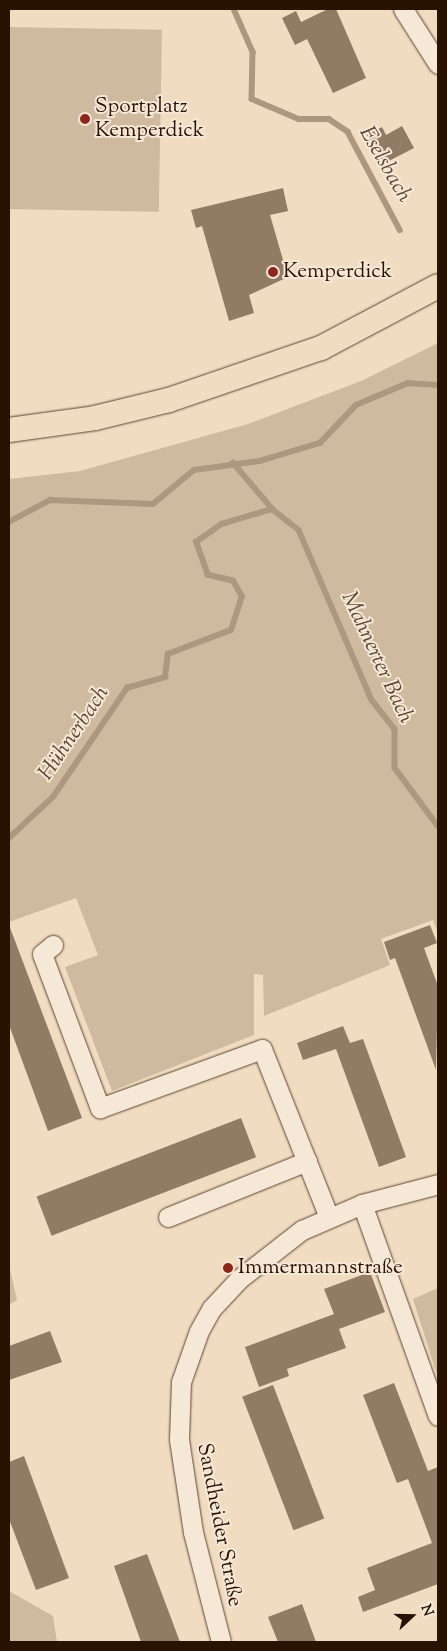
<!DOCTYPE html>
<html>
<head>
<meta charset="utf-8">
<style>
  body { margin:0 }
  #map { position:relative; width:447px; height:1651px; overflow:hidden; background:#f1dcc1; font-family:"Sorts Mill Goudy",serif }
  div>[style] { position:absolute }
  .green>* { inset:0; background:#cfbaa0; transform-origin:0 0 }
  .stream>* { height:5.5px; margin:-2.75px; padding:0 2.75px; transform-origin:2.75px; border-radius:2.75px; background:#ad977f }
  .building>* { inset:0; background:#917b64; transform-origin:0 0 }
  .roads { filter:drop-shadow(0 0 1px #5b4430) drop-shadow(0 0 1px #5b4430) }
  .minor>* { height:19px; margin:-9.5px; padding:0 9.5px; transform-origin:9.5px; border-radius:9.5px; background:#f6e8d7 }
  .major>* { height:24px; margin:-12px; padding:0 12px; transform-origin:12px; border-radius:12px; background:#f1dcc1 }
  .dots>* { width:14px; height:14px; translate:-50% -50%; box-sizing:border-box; border:2px solid #f6e8d7; border-radius:50% }
  span { translate:-50% -50%; white-space:nowrap; text-align:center; line-height:1.15; -webkit-text-stroke:4px #f6e8d7; paint-order:stroke }
  .poi-label { font-size:21px; color:#291200 }
  .left { translate:0 -50%; text-align:left }
  .street-label { font-size:21px; color:#291200 }
  .water-label { font-size:22px; color:#5e4733; font-style:italic }
  .frame { position:absolute; inset:0; border:10px solid #291200; pointer-events:none }
  .north { position:absolute; left:387px; top:1591px; width:50px; height:50px; -webkit-text-stroke:4px #f6e8d7; paint-order:stroke; rotate:69deg; font-size:14px; font-weight:700; line-height:20px; text-align:center; color:#291200 }
  .north::after { content:''; display:block; margin:auto; width:18px; height:22px; background:#291200; clip-path:polygon(50% 0,100% 100%,50% 72%,0 100%) }
</style>
</head>
<body>
<div id="map">
  <div class="green">
    <div style="left:9px;top:27px;width:153px;height:182px;rotate:1deg"></div>
    <div style="clip-path:polygon(438px 343px,438px 933px,433px 920px,381px 939px,390px 965px,264px 1016px,263px 975px,254px 974px,254px 1035px,112px 1091px,65px 967px,98px 955px,76px 898px,9px 922px,9px 479px,80px 471px,248px 424px,361px 381px)"></div>
    <div style="clip-path:polygon(9px 1265px,17px 1300px,9px 1305px)"></div>
    <div style="clip-path:polygon(438px 1288px,438px 1378px,413px 1299px)"></div>
    <div style="clip-path:polygon(9px 1591px,53px 1616px,57px 1642px,9px 1642px)"></div>
  </div>
  <div class="stream">
    <div style="left:234px;top:9px;width:47px;rotate:66.2deg"></div>
    <div style="left:253px;top:52px;width:47px;rotate:91.2deg"></div>
    <div style="left:252px;top:99px;width:51px;rotate:23.1deg"></div>
    <div style="left:299px;top:119px;width:30px"></div>
    <div style="left:329px;top:119px;width:23px;rotate:34deg"></div>
    <div style="left:348px;top:132px;width:111px;rotate:62deg"></div>
    <div style="left:272px;top:509px;width:34px;rotate:38deg"></div>
    <div style="left:299px;top:530px;width:185px;rotate:66.8deg"></div>
    <div style="left:372px;top:700px;width:37px;rotate:52deg"></div>
    <div style="left:395px;top:729px;width:39px;rotate:90deg"></div>
    <div style="left:395px;top:768px;width:72px;rotate:53.4deg"></div>
    <div style="left:9px;top:522px;width:47px;rotate:-28.2deg"></div>
    <div style="left:50px;top:500px;width:103px;rotate:2.2deg"></div>
    <div style="left:153px;top:504px;width:53px;rotate:-39.7deg"></div>
    <div style="left:194px;top:470px;width:67px;rotate:-7.8deg"></div>
    <div style="left:260px;top:461px;width:63px;rotate:-16.7deg"></div>
    <div style="left:320px;top:443px;width:52px;rotate:-46.5deg"></div>
    <div style="left:356px;top:405px;width:56px;rotate:-22.9deg"></div>
    <div style="left:408px;top:383px;width:30px;rotate:4deg"></div>
    <div style="left:9px;top:838px;width:60px;rotate:-43deg"></div>
    <div style="left:53px;top:797px;width:132px;rotate:-55.8deg"></div>
    <div style="left:127px;top:688px;width:40px;rotate:-16deg"></div>
    <div style="left:165px;top:677px;width:23px;rotate:-83deg"></div>
    <div style="left:168px;top:654px;width:67px;rotate:-20.9deg"></div>
    <div style="left:231px;top:630px;width:35px;rotate:-72deg"></div>
    <div style="left:242px;top:597px;width:18px;rotate:-119deg"></div>
    <div style="left:233px;top:581px;width:26px;rotate:-167deg"></div>
    <div style="left:208px;top:575px;width:35px;rotate:-110deg"></div>
    <div style="left:196px;top:542px;width:32px;rotate:-35deg"></div>
    <div style="left:222px;top:524px;width:52px;rotate:-16.7deg"></div>
    <div style="left:272px;top:509px;width:60px;rotate:-130.3deg"></div>
  </div>
  <div class="building">
    <div style="clip-path:polygon(328px 9px,336px 9px,366px 78px,333px 93px,307px 39px,295px 45px,282px 18px,296px 11px,301px 22px)"></div>
    <div style="clip-path:polygon(402px 126px,414px 148px,383px 164px,367px 135px,382px 127px,386px 135px)"></div>
    <div style="clip-path:polygon(283px 188px,288px 211px,270px 215px,288px 277px,249px 295px,254px 313px,229px 321px,202px 226px,196px 228px,191px 210px)"></div>
    <div style="clip-path:polygon(9px 925px,82px 1118px,48px 1131px,9px 1025px)"></div>
    <div style="clip-path:polygon(430px 925px,437px 943px,424px 948px,438px 986px,436px 1070px,395px 958px,390px 960px,384px 942px)"></div>
    <div style="clip-path:polygon(343px 1026px,350px 1043px,363px 1039px,406px 1157px,379px 1167px,336px 1049px,303px 1060px,297px 1043px)"></div>
    <div style="left:241px;top:1118px;width:42px;height:219px;rotate:69deg"></div>
    <div style="clip-path:polygon(370px 1272px,385px 1312px,339px 1329px,346px 1348px,287px 1369px,289px 1376px,259px 1387px,245px 1347px,334px 1314px,324px 1289px)"></div>
    <div style="clip-path:polygon(50px 1331px,62px 1362px,9px 1380px,9px 1346px)"></div>
    <div style="clip-path:polygon(394px 1383px,428px 1471px,438px 1467px,438px 1584px,363px 1612px,358px 1597px,375px 1590px,367px 1568px,432px 1543px,408px 1479px,397px 1483px,363px 1395px)"></div>
    <div style="left:273px;top:1385px;width:143px;height:33px;rotate:69deg"></div>
    <div style="clip-path:polygon(24px 1456px,69px 1578px,36px 1590px,9px 1519px,9px 1462px)"></div>
    <div style="clip-path:polygon(147px 1554px,180px 1642px,141px 1642px,114px 1566px)"></div>
    <div style="clip-path:polygon(302px 1604px,316px 1642px,278px 1642px,268px 1617px)"></div>
  </div>
  <div class="roads">
    <div class="minor">
      <div style="left:403px;top:9px;width:65px;rotate:57.5deg"></div>
      <div style="left:53px;top:945px;width:14px;rotate:141deg"></div>
      <div style="left:42px;top:954px;width:165px;rotate:69.4deg"></div>
      <div style="left:100px;top:1108px;width:172px;rotate:-20deg"></div>
      <div style="left:262px;top:1049px;width:181px;rotate:68.3deg"></div>
      <div style="left:362px;top:1204px;width:225px;rotate:70.3deg"></div>
      <div style="left:168px;top:1217px;width:150px;rotate:-21.9deg"></div>
      <div style="left:221px;top:1642px;width:114px;rotate:-104.3deg"></div>
      <div style="left:193px;top:1532px;width:94px;rotate:-98.6deg"></div>
      <div style="left:179px;top:1439px;width:57px;rotate:-88deg"></div>
      <div style="left:181px;top:1382px;width:54px;rotate:-70.6deg"></div>
      <div style="left:199px;top:1331px;width:26px;rotate:-61deg"></div>
      <div style="left:212px;top:1308px;width:40px;rotate:-47deg"></div>
      <div style="left:239px;top:1279px;width:80px;rotate:-37.9deg"></div>
      <div style="left:302px;top:1230px;width:65px;rotate:-23.4deg"></div>
      <div style="left:362px;top:1204px;width:79px;rotate:-14.7deg"></div>
    </div>
    <div class="major">
      <div style="left:9px;top:430px;width:87px;rotate:-7.9deg"></div>
      <div style="left:95px;top:418px;width:76px;rotate:-13.7deg"></div>
      <div style="left:169px;top:400px;width:161px;rotate:-18.9deg"></div>
      <div style="left:321px;top:348px;width:132px;rotate:-27.9deg"></div>
    </div>
  </div>
  <div class="dots">
    <div style="left:85px;top:119px;background:#8f2418"></div>
    <div style="left:273px;top:272px;background:#8f2418"></div>
    <div style="left:228px;top:1268px;background:#8f2418"></div>
  </div>
  <div class="poi-label">
    <span class="left" style="left:95px;top:119px">Sportplatz<br>Kemperdick</span>
    <span class="left" style="left:283px;top:272px">Kemperdick</span>
    <span class="left" style="left:238px;top:1268px">Immermannstraße</span>
  </div>
  <div class="street-label">
    <span style="left:219px;top:1525px;rotate:79deg">Sandheider Straße</span>
  </div>
  <div class="water-label">
    <span style="left:384px;top:165px;rotate:60deg">Eselsbach</span>
    <span style="left:376px;top:658px;rotate:65deg">Mahnerter Bach</span>
    <span style="left:75px;top:734px;rotate:-56deg">Hühnerbach</span>
  </div>
  <div class="frame"></div>
  <div class="north">N</div>
</div>
</body>
</html>
